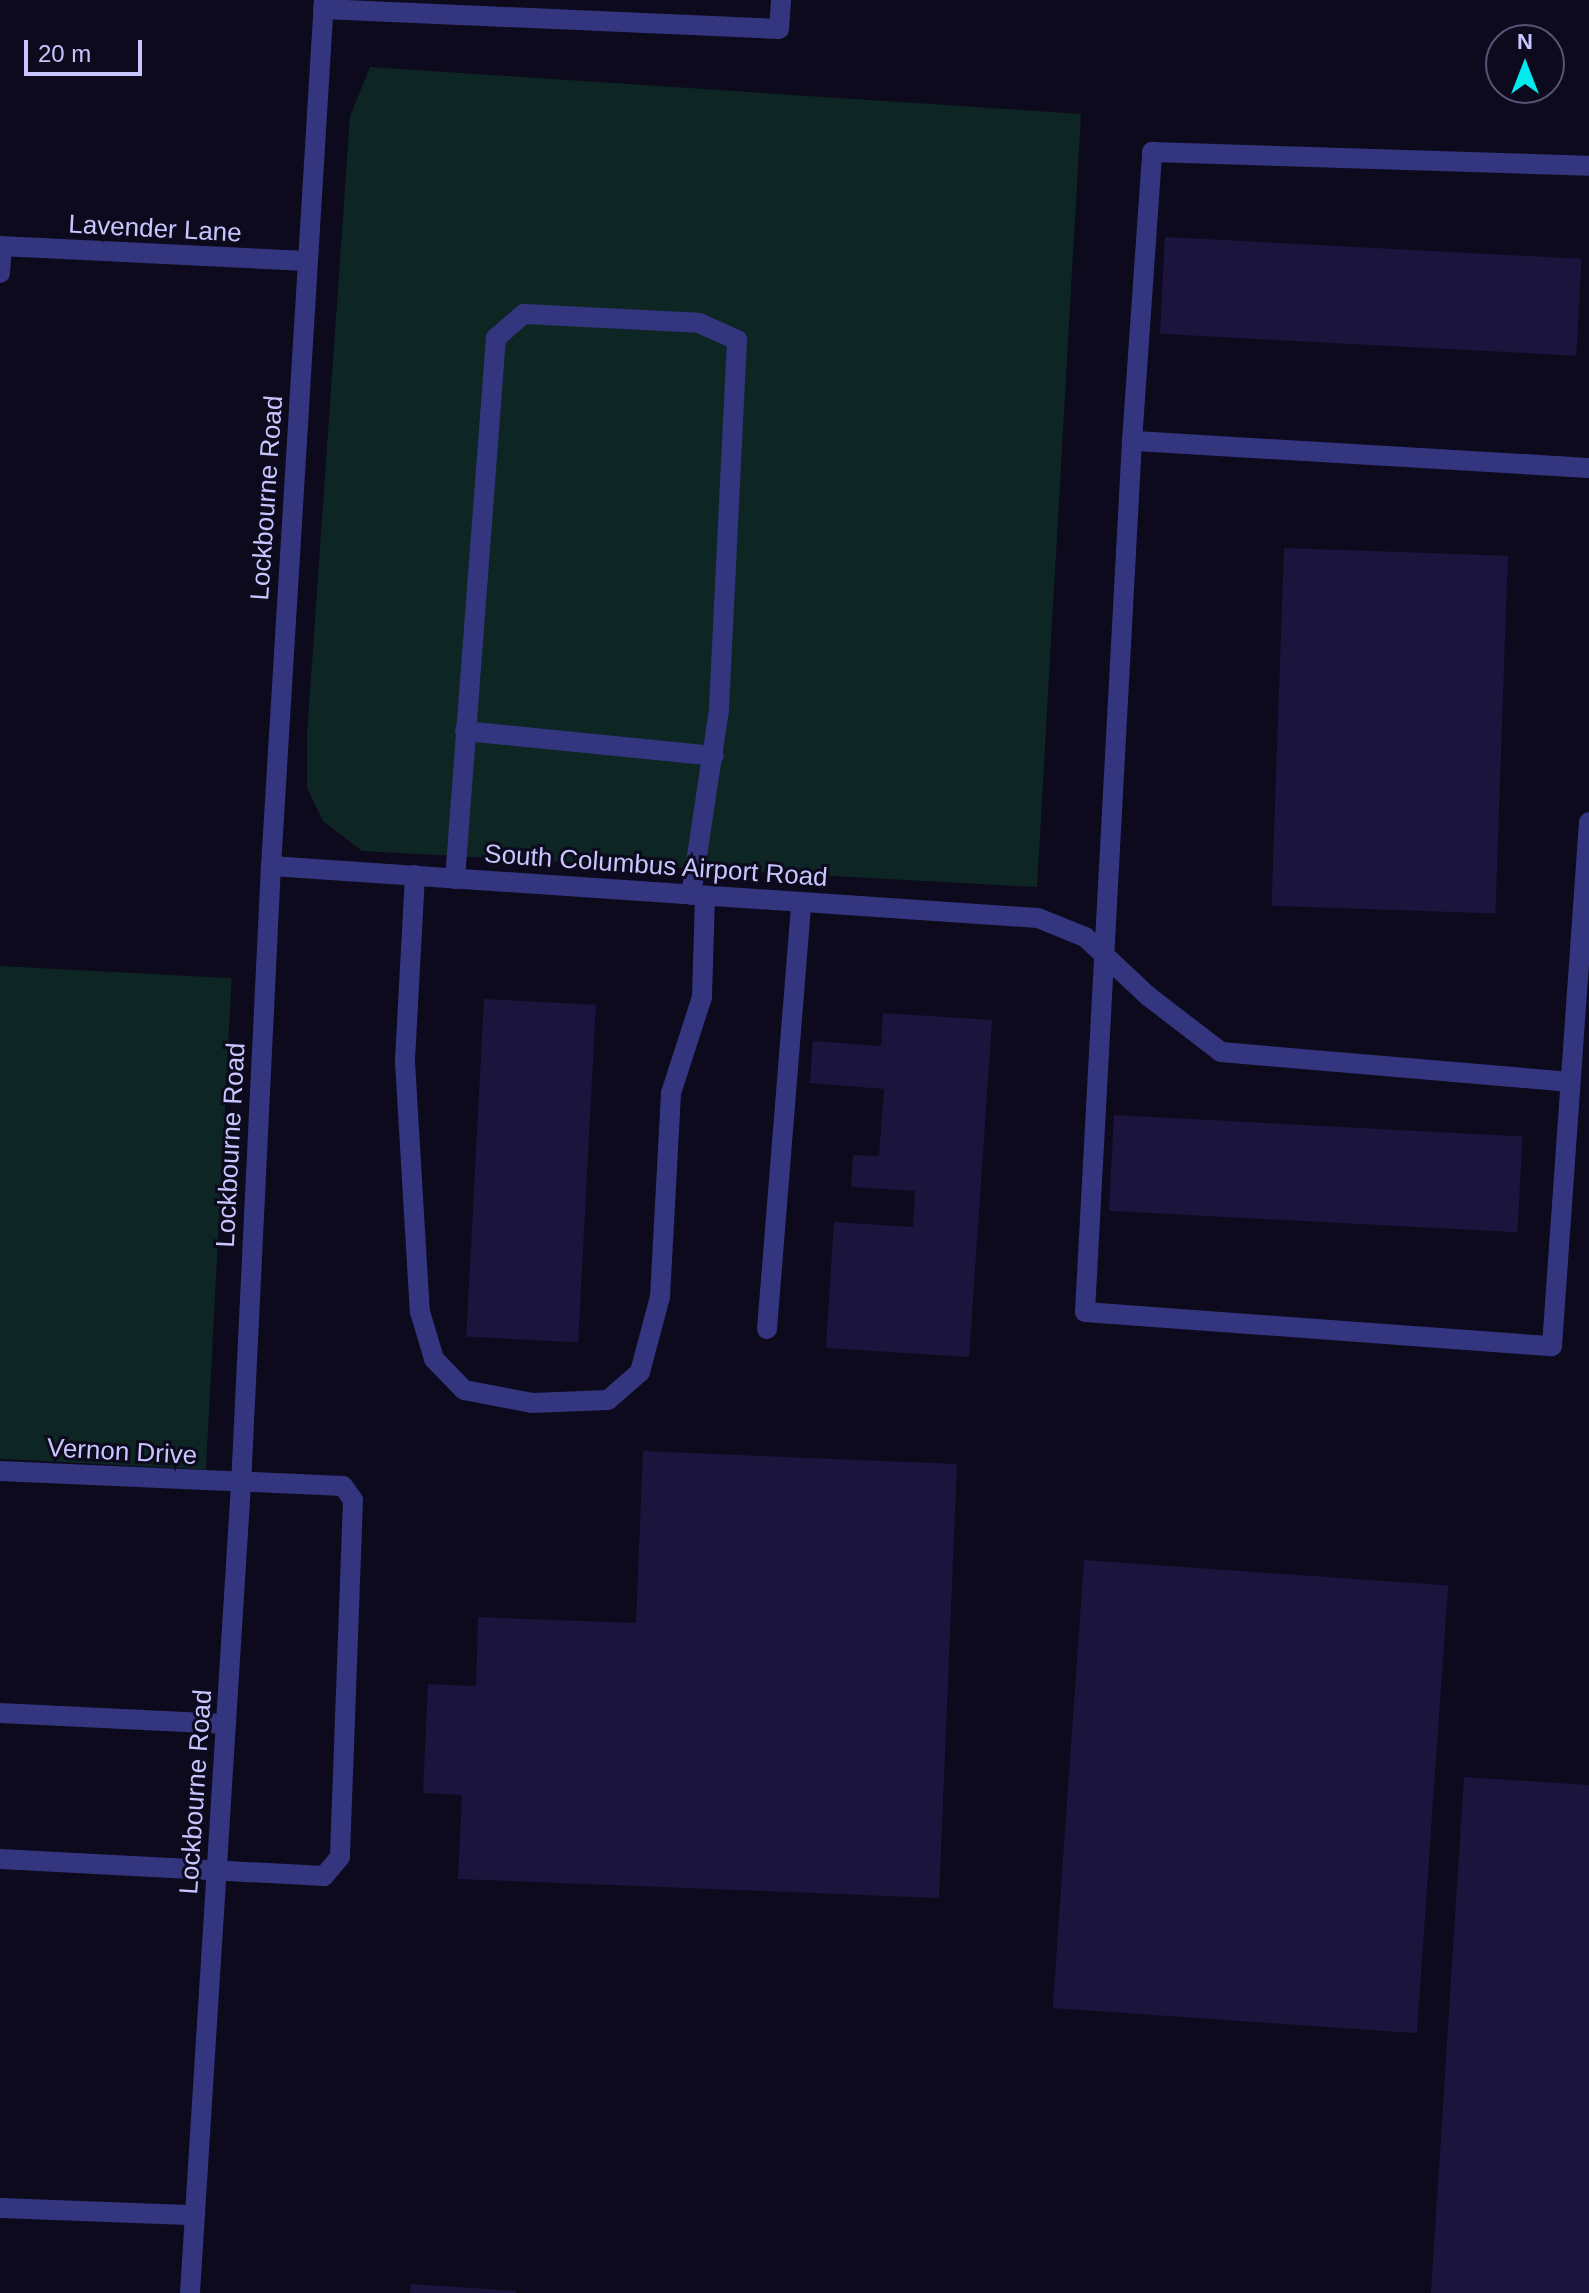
<!DOCTYPE html>
<html>
<head>
<meta charset="utf-8">
<style>
  body { margin:0 }
  #map { position:relative; width:1589px; height:2293px; overflow:hidden; background:#0c0a1c; font-family:Helvetica,sans-serif }
  div>[style] { position:absolute }
  .green>* { inset:0; background:#0d2624; transform-origin:0 0 }
  .building>* { inset:0; background:#1b153e; transform-origin:0 0 }
  .minor>* { height:20px; margin:-10px; padding:0 10px; transform-origin:10px; border-radius:10px; background:#33357e }
  span { translate:-50% -50%; white-space:nowrap; text-align:center; line-height:1.15; -webkit-text-stroke:6px #0c0a1c; paint-order:stroke }
  .street-label { font-size:26px; color:#c8c5ff }
  .north { position:absolute; left:1485px; top:24px; width:80px; height:80px; box-sizing:border-box; background:#0c0a1c; border:2px solid #575577; border-radius:50%; rotate:0deg; font-size:22px; font-weight:700; line-height:32px; text-align:center; color:#c8c5ff }
  .north::after { content:''; display:block; margin:auto; width:28px; height:36px; background:#00eaf0; clip-path:polygon(50% 0,100% 100%,50% 72%,0 100%) }
  .scale { position:absolute; left:24px; top:40px; width:118px; height:36px; box-sizing:border-box; border:4px solid #c8c5ff; border-top:0; padding-left:10px; font-size:24px; line-height:28px; white-space:nowrap; color:#c8c5ff; -webkit-text-stroke:6px #0c0a1c; paint-order:stroke }
</style>
</head>
<body>
<div id="map">
  <div class="green">
    <div style="clip-path:polygon(370px 67px,1081px 114px,1037px 887px,362px 851px,323px 821px,307px 788px,307px 735px,350px 116px)"></div>
    <div style="left:0;top:966px;width:232px;height:492px;rotate:3deg"></div>
  </div>
  <div class="building">
    <div style="left:1165px;top:237px;width:417px;height:97px;rotate:3deg"></div>
    <div style="left:1284px;top:548px;width:224px;height:358px;rotate:2deg"></div>
    <div style="left:484px;top:999px;width:112px;height:338px;rotate:3deg"></div>
    <div style="clip-path:polygon(883px 1013px,992px 1020px,969px 1357px,826px 1348px,834px 1222px,913px 1227px,915px 1191px,851px 1187px,853px 1155px,879px 1156px,884px 1089px,810px 1083px,813px 1041px,881px 1046px)"></div>
    <div style="left:1114px;top:1115px;width:409px;height:96px;rotate:3deg"></div>
    <div style="clip-path:polygon(643px 1451px,957px 1464px,939px 1898px,458px 1879px,462px 1795px,423px 1793px,428px 1684px,476px 1686px,478px 1617px,636px 1623px)"></div>
    <div style="left:1084px;top:1560px;width:365px;height:449px;rotate:4deg"></div>
    <div style="clip-path:polygon(1464px 1777px,1589px 1785px,1589px 2293px,1431px 2293px)"></div>
    <div style="clip-path:polygon(411px 2284px,516px 2291px,516px 2293px,410px 2293px)"></div>
  </div>
  <div class="minor">
    <div style="left:323px;top:9px;width:456px;rotate:2.5deg"></div>
    <div style="left:779px;top:29px;width:29px;rotate:-86deg"></div>
    <div style="left:0;top:246px;width:308px;rotate:2.8deg"></div>
    <div style="left:0;top:273px;width:27px;rotate:-86deg"></div>
    <div style="left:1132px;top:441px;width:290px;rotate:-86deg"></div>
    <div style="left:1152px;top:152px;width:437px;rotate:1.8deg"></div>
    <div style="left:1589px;top:468px;width:458px;rotate:-176.6deg"></div>
    <div style="left:1132px;top:441px;width:872px;rotate:93.09deg"></div>
    <div style="left:1085px;top:1312px;width:468px;rotate:4.2deg"></div>
    <div style="left:1552px;top:1346px;width:525px;rotate:-85.96deg"></div>
    <div style="left:465px;top:731px;width:250px;rotate:5.7deg"></div>
    <div style="left:271px;top:866px;width:769px;rotate:3.88deg"></div>
    <div style="left:1038px;top:918px;width:51px;rotate:22deg"></div>
    <div style="left:1085px;top:937px;width:86px;rotate:43.1deg"></div>
    <div style="left:1148px;top:996px;width:92px;rotate:37.5deg"></div>
    <div style="left:1221px;top:1052px;width:348px;rotate:4.9deg"></div>
    <div style="left:415px;top:875px;width:187px;rotate:93.1deg"></div>
    <div style="left:405px;top:1062px;width:250px;rotate:86.6deg"></div>
    <div style="left:420px;top:1312px;width:49px;rotate:73.4deg"></div>
    <div style="left:434px;top:1359px;width:43px;rotate:45.9deg"></div>
    <div style="left:464px;top:1390px;width:69px;rotate:10.8deg"></div>
    <div style="left:532px;top:1403px;width:76px;rotate:-2.3deg"></div>
    <div style="left:608px;top:1400px;width:43px;rotate:-41.2deg"></div>
    <div style="left:640px;top:1372px;width:78px;rotate:-75.1deg"></div>
    <div style="left:660px;top:1297px;width:204px;rotate:-86.9deg"></div>
    <div style="left:671px;top:1093px;width:101px;rotate:-72.1deg"></div>
    <div style="left:702px;top:997px;width:101px;rotate:-88.3deg"></div>
    <div style="left:455px;top:879px;width:543px;rotate:-85.67deg"></div>
    <div style="left:496px;top:338px;width:37px;rotate:-41deg"></div>
    <div style="left:524px;top:314px;width:175px;rotate:2.9deg"></div>
    <div style="left:699px;top:323px;width:42px;rotate:24.1deg"></div>
    <div style="left:737px;top:340px;width:370px;rotate:92.8deg"></div>
    <div style="left:719px;top:710px;width:187px;rotate:98.6deg"></div>
    <div style="left:767px;top:1329px;width:428px;rotate:-85.4deg"></div>
    <div style="left:0;top:1471px;width:343px;rotate:2.5deg"></div>
    <div style="left:343px;top:1486px;width:17px;rotate:54deg"></div>
    <div style="left:353px;top:1500px;width:357px;rotate:92.1deg"></div>
    <div style="left:340px;top:1857px;width:25px;rotate:130deg"></div>
    <div style="left:324px;top:1876px;width:324px;rotate:-177deg"></div>
    <div style="left:0;top:1713px;width:226px;rotate:2.8deg"></div>
    <div style="left:0;top:2208px;width:195px;rotate:2.1deg"></div>
    <div style="left:190px;top:2293px;width:810px;rotate:-86.39deg"></div>
    <div style="left:241px;top:1485px;width:620px;rotate:-87.23deg"></div>
    <div style="left:271px;top:866px;width:868px;rotate:-86.5deg"></div>
  </div>
  <div class="street-label">
    <span style="left:155px;top:229px;rotate:3deg">Lavender Lane</span>
    <span style="left:267px;top:498px;rotate:-86deg">Lockbourne Road</span>
    <span style="left:656px;top:866px;rotate:4deg">South Columbus Airport Road</span>
    <span style="left:231px;top:1145px;rotate:-87deg">Lockbourne Road</span>
    <span style="left:122px;top:1452px;rotate:3deg">Vernon Drive</span>
    <span style="left:196px;top:1792px;rotate:-86deg">Lockbourne Road</span>
  </div>
  <div class="north">N</div>
  <div class="scale">20 m</div>
</div>
</body>
</html>
